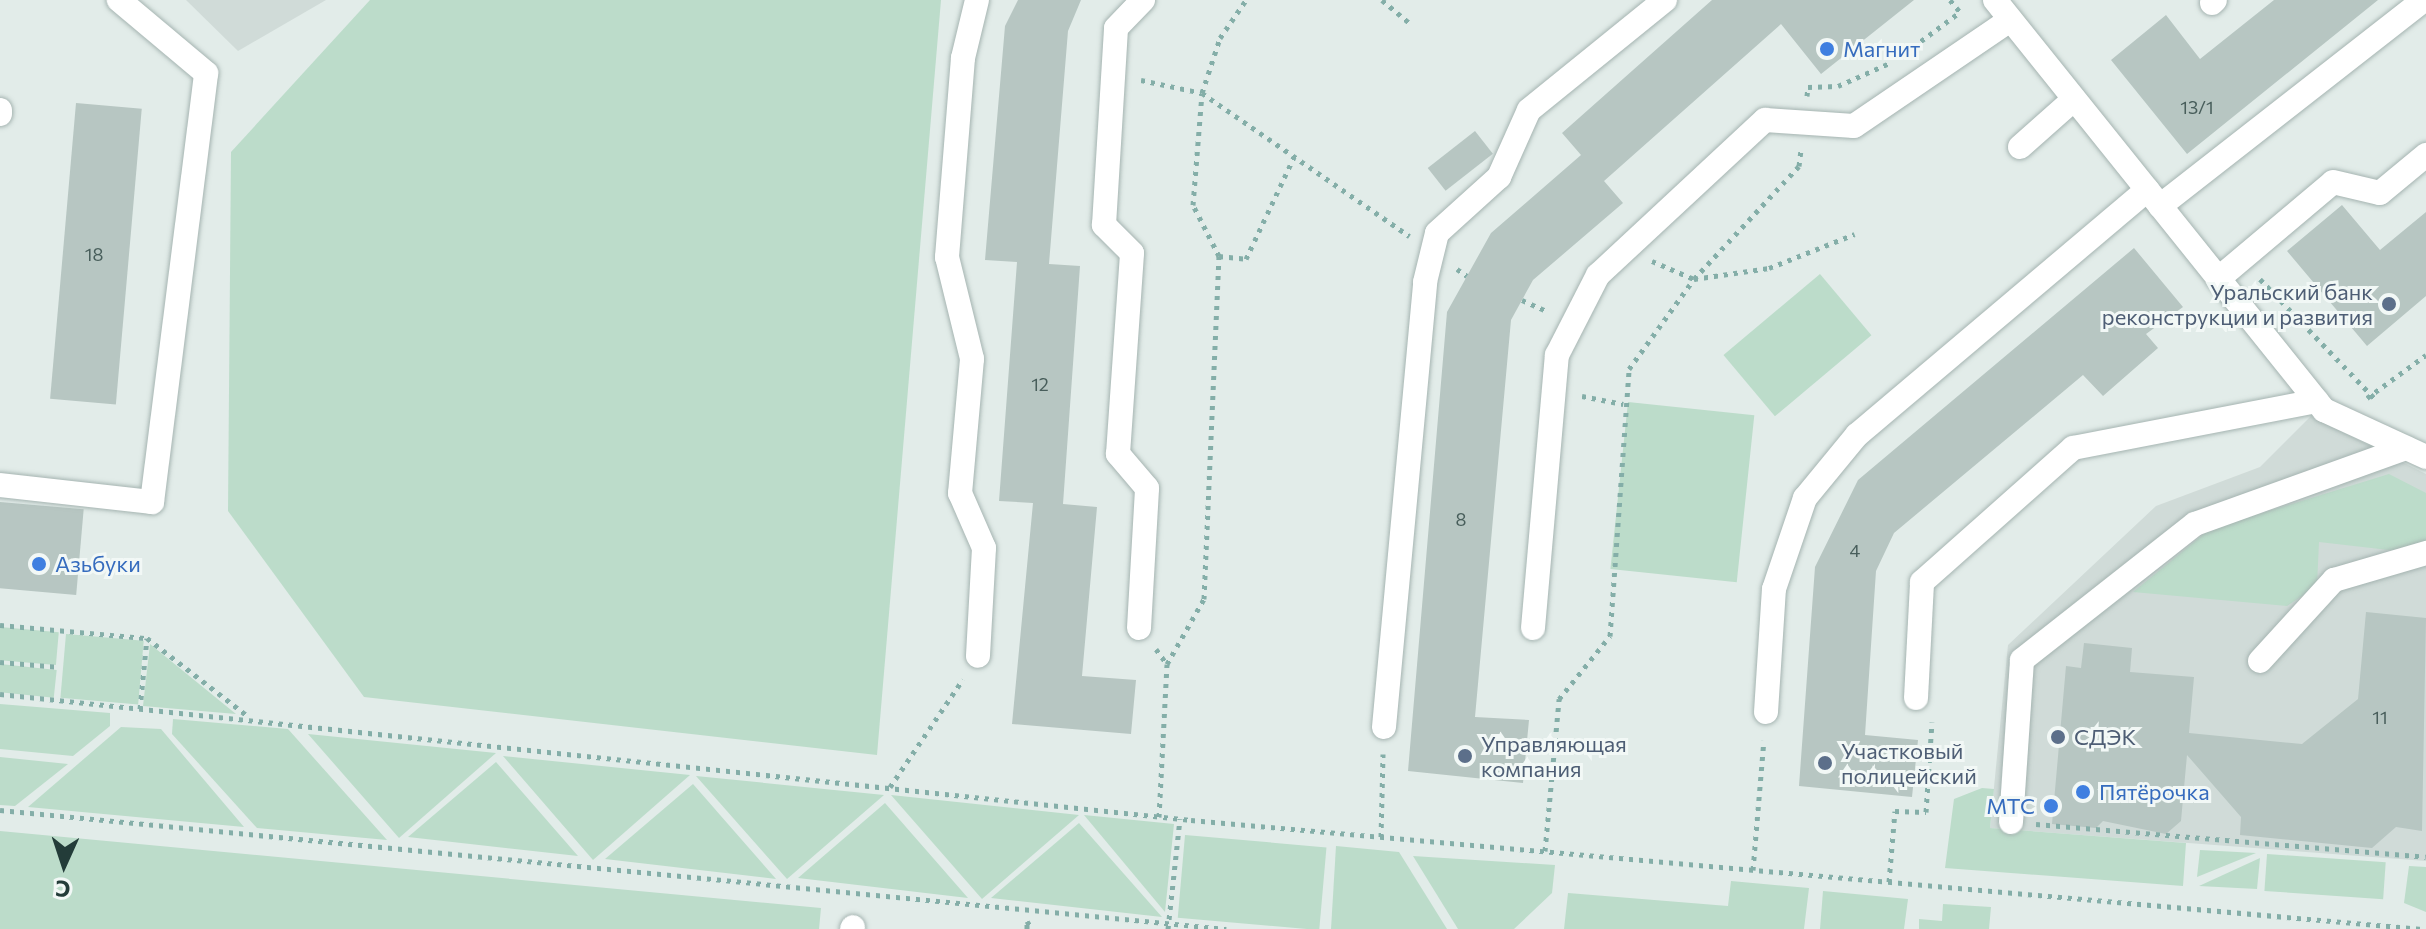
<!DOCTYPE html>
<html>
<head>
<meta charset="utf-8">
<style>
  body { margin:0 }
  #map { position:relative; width:2426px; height:929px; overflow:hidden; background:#e2ece9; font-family:Commissioner,sans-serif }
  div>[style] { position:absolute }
  .built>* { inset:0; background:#d0dbd8 }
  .green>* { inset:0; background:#bcdcca; transform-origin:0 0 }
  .building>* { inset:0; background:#b7c6c2; transform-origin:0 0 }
  .path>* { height:5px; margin-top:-2.5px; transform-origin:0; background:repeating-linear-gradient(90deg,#84aea8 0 4px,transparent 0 10px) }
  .roads { filter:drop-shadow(0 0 2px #a5b4b1) drop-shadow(0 0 2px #a5b4b1) }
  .minor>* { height:24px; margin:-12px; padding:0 12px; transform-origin:12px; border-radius:12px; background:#fff }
  .dots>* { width:22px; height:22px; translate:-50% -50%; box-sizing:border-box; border:4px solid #f2f8f6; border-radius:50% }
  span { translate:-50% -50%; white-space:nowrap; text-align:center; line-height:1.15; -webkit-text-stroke:6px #f2f8f6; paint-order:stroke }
  .number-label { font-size:18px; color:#485e5b }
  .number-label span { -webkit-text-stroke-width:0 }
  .shop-label { font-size:22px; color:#366cbe }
  .left { translate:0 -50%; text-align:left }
  .right { translate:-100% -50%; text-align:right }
  .service-label { font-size:22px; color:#4e5e75 }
  .north { position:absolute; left:24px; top:825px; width:80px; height:80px; -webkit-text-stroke:6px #f2f8f6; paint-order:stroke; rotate:183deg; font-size:22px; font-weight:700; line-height:32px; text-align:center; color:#233c39 }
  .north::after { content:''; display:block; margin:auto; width:28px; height:36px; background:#233c39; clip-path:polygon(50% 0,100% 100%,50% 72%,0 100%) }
</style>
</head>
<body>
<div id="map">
  <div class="built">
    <div style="clip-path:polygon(186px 0,326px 0,238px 51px)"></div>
    <div style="clip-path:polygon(2311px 416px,2426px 474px,2426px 861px,1990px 828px,2008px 645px,2156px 506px,2260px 467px)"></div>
  </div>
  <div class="green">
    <div style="clip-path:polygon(370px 0,941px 0,877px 755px,364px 697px,228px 511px,231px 152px)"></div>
    <div style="left:1820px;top:274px;width:80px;height:126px;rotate:50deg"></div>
    <div style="left:1628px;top:402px;width:127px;height:168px;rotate:6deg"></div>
    <div style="clip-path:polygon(2389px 474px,2426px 493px,2426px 545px,2406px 552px,2319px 542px,2317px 586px,2287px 606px,2133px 592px,2210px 529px)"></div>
    <div style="left:0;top:627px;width:59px;height:33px;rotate:5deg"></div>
    <div style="left:66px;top:634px;width:78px;height:64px;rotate:5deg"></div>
    <div style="clip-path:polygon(150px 644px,236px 714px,143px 706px)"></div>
    <div style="left:0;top:664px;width:57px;height:28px;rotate:6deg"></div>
    <div style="clip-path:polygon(0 704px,110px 713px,110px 726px,73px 756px,0 749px)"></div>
    <div style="clip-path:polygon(173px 719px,288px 729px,387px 840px,257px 828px,172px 734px)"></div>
    <div style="clip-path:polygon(121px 727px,161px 729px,244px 827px,28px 807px)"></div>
    <div style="clip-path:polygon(308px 734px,496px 753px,399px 838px)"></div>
    <div style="clip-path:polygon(503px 756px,690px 775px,593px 860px)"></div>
    <div style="clip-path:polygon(0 757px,68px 764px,15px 806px,0 805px)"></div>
    <div style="clip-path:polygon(496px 762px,578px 856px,408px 837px)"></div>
    <div style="clip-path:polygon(696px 776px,884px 795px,787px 879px)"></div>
    <div style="clip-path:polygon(693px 784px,776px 879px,605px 859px)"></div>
    <div style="clip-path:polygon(1982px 788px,1994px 789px,1990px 828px,2186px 843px,2183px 886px,1945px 868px,1954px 799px)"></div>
    <div style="clip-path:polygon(891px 795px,1079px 815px,982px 899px)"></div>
    <div style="clip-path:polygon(885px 803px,968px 898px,798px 878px)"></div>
    <div style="clip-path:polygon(1084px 815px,1174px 824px,1165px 912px)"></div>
    <div style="clip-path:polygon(1079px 823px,1162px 917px,991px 898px)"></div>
    <div style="clip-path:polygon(0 831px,821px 908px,819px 929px,0 929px)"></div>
    <div style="left:1185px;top:835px;width:142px;height:83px;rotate:5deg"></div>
    <div style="clip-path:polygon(1336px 846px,1399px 852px,1447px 929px,1331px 929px)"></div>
    <div style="clip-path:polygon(2200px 850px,2256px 853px,2197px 877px)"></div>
    <div style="left:2267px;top:854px;width:119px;height:37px;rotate:4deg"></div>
    <div style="clip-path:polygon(1413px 856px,1555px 865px,1552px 893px,1514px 929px,1458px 929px)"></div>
    <div style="clip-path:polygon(2260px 858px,2257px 889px,2199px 886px)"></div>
    <div style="clip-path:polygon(2409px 866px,2426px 867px,2426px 912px,2404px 903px)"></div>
    <div style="clip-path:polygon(1731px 881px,1809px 888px,1804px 929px,1564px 929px,1568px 893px,1728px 906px)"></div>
    <div style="clip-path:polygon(1823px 891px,1908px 899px,1904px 929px,1820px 929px)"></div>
    <div style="clip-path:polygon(1943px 904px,1991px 907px,1989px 929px,1919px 929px,1919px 919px,1942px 921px)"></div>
  </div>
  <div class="building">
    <div style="clip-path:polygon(1018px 0,1081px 0,1068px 31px,1049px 264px,1080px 266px,1063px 504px,1097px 507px,1082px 676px,1136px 680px,1131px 734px,1012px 724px,1033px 503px,999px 501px,1017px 262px,985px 260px,1005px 26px)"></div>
    <div style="clip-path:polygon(1712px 0,1914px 0,1821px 74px,1781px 24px,1604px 181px,1623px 203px,1533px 280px,1511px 320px,1475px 717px,1529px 720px,1523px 783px,1408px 771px,1447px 312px,1491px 233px,1581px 155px,1562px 133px)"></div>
    <div style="clip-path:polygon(2274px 0,2378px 0,2187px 154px,2111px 60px,2166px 15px,2200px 59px)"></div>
    <div style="left:76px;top:103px;width:66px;height:297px;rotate:5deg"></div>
    <div style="left:1475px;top:131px;width:29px;height:60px;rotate:52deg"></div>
    <div style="clip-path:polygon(2342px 205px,2380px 250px,2426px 212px,2426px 296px,2367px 346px,2287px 251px)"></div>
    <div style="clip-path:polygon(2134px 248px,2183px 307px,2146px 334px,2158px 348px,2103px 396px,2083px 375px,1894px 533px,1876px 571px,1865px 735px,1918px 740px,1912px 797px,1799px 786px,1815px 567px,1858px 480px)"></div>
    <div style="left:0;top:502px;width:84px;height:86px;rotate:5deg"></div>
    <div style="clip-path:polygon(2366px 612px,2426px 618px,2422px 831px,2396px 827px,2372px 848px,2240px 835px,2241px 817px,2187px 755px,2181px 821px,2166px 834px,2103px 821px,2096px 828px,2052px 824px,2066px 666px,2081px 668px,2084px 643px,2132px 648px,2130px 672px,2194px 677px,2189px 733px,2302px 744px,2358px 699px)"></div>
  </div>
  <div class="path">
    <div style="left:1382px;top:0;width:38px;rotate:40deg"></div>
    <div style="left:1950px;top:0;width:16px;rotate:50deg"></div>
    <div style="left:1913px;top:47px;width:59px;rotate:-36.7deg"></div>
    <div style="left:1141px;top:80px;width:62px;rotate:12deg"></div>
    <div style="left:1202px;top:93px;width:252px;rotate:34.6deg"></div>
    <div style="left:1807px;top:96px;width:9px;rotate:-84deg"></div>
    <div style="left:1808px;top:87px;width:30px;rotate:-2deg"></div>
    <div style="left:1838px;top:86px;width:59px;rotate:-24deg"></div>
    <div style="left:1219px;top:256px;width:27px;rotate:6deg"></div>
    <div style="left:1246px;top:259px;width:113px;rotate:-64.8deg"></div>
    <div style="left:1652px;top:261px;width:46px;rotate:23.2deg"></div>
    <div style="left:1694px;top:279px;width:76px;rotate:-8.3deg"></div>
    <div style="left:1769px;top:268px;width:92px;rotate:-21.6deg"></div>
    <div style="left:1457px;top:269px;width:12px;rotate:35deg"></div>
    <div style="left:2260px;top:279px;width:165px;rotate:46.2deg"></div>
    <div style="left:1522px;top:300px;width:27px;rotate:24deg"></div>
    <div style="left:1582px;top:396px;width:42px;rotate:11deg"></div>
    <div style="left:2367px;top:398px;width:73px;rotate:-36.1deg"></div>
    <div style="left:0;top:625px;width:148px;rotate:5.1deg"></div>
    <div style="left:147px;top:638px;width:129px;rotate:37.8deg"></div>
    <div style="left:1156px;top:649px;width:19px;rotate:54deg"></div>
    <div style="left:0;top:662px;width:60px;rotate:4.8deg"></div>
    <div style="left:0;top:694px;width:1198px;rotate:6.04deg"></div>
    <div style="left:1191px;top:820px;width:1236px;rotate:5.06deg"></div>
    <div style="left:140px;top:709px;width:71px;rotate:-84.4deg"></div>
    <div style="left:890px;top:787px;width:130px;rotate:-55.9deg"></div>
    <div style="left:0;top:810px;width:1232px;rotate:5.54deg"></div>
    <div style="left:1159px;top:817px;width:153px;rotate:-87deg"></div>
    <div style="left:1167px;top:664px;width:75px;rotate:-60.4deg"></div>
    <div style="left:1204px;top:599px;width:343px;rotate:-87.5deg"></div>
    <div style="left:1219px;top:256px;width:57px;rotate:-117deg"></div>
    <div style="left:1193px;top:205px;width:112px;rotate:-85.4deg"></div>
    <div style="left:1202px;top:93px;width:58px;rotate:-71.9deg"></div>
    <div style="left:1220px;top:38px;width:46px;rotate:-55.6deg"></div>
    <div style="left:2036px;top:824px;width:391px;rotate:4.8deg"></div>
    <div style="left:1381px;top:837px;width:83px;rotate:-88.6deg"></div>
    <div style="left:1545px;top:851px;width:153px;rotate:-84.7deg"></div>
    <div style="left:1559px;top:699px;width:81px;rotate:-51deg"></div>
    <div style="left:1610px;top:636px;width:268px;rotate:-85.9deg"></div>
    <div style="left:1629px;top:369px;width:111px;rotate:-54.2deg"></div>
    <div style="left:1694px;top:279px;width:154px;rotate:-47.1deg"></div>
    <div style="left:1799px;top:166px;width:16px;rotate:-83deg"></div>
    <div style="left:1753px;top:870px;width:130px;rotate:-85.2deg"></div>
    <div style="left:1889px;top:882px;width:71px;rotate:-85.2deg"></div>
    <div style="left:1895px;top:811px;width:31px;rotate:2deg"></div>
    <div style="left:1926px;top:812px;width:90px;rotate:-86.2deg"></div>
    <div style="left:1027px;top:929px;width:8px;rotate:-90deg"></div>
    <div style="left:1027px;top:921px;width:9px;rotate:58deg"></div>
    <div style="left:1168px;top:929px;width:111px;rotate:-83.8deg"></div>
  </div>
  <div class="roads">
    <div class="minor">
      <div style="left:977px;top:0;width:60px;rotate:103.6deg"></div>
      <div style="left:963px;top:58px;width:200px;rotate:94.6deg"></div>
      <div style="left:947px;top:257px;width:105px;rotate:76.2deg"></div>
      <div style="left:972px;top:359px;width:135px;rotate:95.1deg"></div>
      <div style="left:960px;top:493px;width:60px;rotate:66.4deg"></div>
      <div style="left:984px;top:548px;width:108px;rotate:93.2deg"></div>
      <div style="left:1995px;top:0;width:526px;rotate:51.26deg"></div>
      <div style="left:2324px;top:410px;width:112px;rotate:24.7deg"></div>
      <div style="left:2212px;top:3px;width:4px;rotate:-45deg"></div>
      <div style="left:0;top:110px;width:4px;rotate:90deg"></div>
      <div style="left:2020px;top:147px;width:72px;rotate:-41.6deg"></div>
      <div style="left:2160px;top:206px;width:335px;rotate:-38deg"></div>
      <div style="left:2218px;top:279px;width:150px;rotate:-40.1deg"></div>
      <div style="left:2333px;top:182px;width:48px;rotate:13.2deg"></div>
      <div style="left:2380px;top:193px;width:60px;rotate:-39.6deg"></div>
      <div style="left:0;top:485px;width:153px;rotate:6.4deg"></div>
      <div style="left:152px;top:502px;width:432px;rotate:-82.8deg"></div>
      <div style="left:206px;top:73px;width:114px;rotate:-140deg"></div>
      <div style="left:1139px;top:628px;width:140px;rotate:-86.7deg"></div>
      <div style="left:1147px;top:488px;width:45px;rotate:-130.5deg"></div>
      <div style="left:1118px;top:454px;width:201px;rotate:-86deg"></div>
      <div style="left:1132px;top:253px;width:40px;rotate:-135deg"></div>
      <div style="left:1104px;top:225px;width:197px;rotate:-86.5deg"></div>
      <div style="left:1116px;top:28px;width:39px;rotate:-46deg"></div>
      <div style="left:1533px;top:628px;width:274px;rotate:-85deg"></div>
      <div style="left:1557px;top:355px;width:90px;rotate:-62.9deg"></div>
      <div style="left:1598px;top:275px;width:228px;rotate:-42.9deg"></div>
      <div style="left:1765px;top:120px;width:89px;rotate:3.9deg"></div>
      <div style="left:1854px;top:126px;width:189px;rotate:-34.2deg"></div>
      <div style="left:2260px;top:661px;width:110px;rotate:-47.6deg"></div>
      <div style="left:2334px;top:580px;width:96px;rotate:-16.4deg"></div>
      <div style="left:1916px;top:698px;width:116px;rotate:-87deg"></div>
      <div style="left:1922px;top:582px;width:202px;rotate:-41.6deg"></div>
      <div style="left:2073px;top:448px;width:248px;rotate:-10.9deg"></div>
      <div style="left:1766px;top:712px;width:123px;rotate:-86.3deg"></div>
      <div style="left:1774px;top:589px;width:96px;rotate:-71.2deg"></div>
      <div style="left:1805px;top:498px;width:82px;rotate:-50.5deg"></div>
      <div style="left:1857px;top:435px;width:380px;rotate:-40.2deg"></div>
      <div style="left:1384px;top:727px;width:447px;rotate:-84.7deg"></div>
      <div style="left:1425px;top:282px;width:50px;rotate:-76.2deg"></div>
      <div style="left:1437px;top:233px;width:84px;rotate:-42.1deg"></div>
      <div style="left:1499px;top:177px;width:73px;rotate:-65.9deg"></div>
      <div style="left:1529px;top:110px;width:175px;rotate:-39deg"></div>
      <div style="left:2011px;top:822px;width:162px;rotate:-86.1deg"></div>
      <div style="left:2022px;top:660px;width:220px;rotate:-38.2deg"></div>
      <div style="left:2195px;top:524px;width:224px;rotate:-19.8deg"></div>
      <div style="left:852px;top:929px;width:2px;rotate:-63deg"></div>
    </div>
  </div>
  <div class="dots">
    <div style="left:1827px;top:49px;background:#3f7fe0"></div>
    <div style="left:2389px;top:304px;background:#5c6f8a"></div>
    <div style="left:39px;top:564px;background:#3f7fe0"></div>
    <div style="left:2058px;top:737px;background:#5c6f8a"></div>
    <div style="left:1465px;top:756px;background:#5c6f8a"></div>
    <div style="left:1825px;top:763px;background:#5c6f8a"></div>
    <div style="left:2083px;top:792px;background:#3f7fe0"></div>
    <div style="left:2051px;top:806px;background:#3f7fe0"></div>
  </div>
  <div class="number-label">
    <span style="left:2197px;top:107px">13/1</span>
    <span style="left:94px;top:254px">18</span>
    <span style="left:1040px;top:384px">12</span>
    <span style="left:1461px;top:519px">8</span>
    <span style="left:1855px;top:550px">4</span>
    <span style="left:2380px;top:717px">11</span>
  </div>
  <div class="shop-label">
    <span class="left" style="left:1843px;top:49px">Магнит</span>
    <span class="left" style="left:55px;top:564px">Азьбуки</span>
    <span class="left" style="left:2099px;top:792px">Пятёрочка</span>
    <span class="right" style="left:2035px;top:806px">МТС</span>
  </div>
  <div class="service-label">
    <span class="right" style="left:2373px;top:304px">Уральский банк<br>реконструкции и развития</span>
    <span class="left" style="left:2074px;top:737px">СДЭК</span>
    <span class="left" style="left:1481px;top:756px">Управляющая<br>компания</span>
    <span class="left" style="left:1841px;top:763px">Участковый<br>полицейский</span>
  </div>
  <div class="north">С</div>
</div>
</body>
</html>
